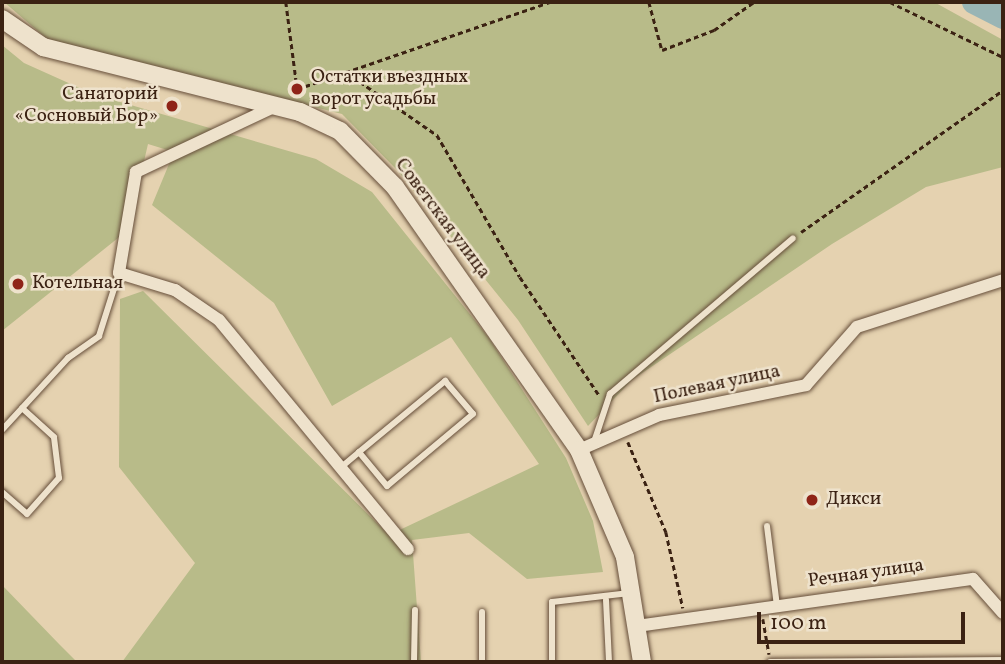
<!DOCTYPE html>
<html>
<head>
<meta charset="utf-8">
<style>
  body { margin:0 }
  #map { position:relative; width:1005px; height:664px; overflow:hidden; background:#e5d2b0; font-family:Vollkorn,serif }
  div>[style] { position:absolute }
  .green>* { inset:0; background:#b8bb89 }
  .river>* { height:24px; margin:-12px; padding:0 12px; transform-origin:12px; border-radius:12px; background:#99b5b5 }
  .path>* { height:2.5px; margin-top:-1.25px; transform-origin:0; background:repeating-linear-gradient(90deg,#3b2213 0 5px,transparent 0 8.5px) }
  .roads { filter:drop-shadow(0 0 2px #664e3a) drop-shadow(0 0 2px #664e3a) }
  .service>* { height:6px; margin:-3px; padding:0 3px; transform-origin:3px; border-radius:3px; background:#eee2cc }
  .minor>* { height:12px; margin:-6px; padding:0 6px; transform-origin:6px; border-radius:6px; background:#eee2cc }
  .secondary>* { height:18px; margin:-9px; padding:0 9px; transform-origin:9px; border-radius:9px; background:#eee2cc }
  .dots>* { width:19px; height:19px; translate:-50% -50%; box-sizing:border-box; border:4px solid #eee2cc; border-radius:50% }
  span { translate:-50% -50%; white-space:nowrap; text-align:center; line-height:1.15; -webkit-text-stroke:5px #eee2cc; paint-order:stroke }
  .poi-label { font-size:19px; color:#3b2213 }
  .left { translate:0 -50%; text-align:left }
  .right { translate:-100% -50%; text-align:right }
  .street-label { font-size:19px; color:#3b2213 }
  .frame { position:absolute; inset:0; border:4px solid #3b2213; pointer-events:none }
  .scale { position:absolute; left:757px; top:612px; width:208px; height:32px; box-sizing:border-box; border:4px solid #3b2213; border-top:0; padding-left:9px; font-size:21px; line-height:24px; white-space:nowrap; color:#3b2213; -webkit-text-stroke:5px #eee2cc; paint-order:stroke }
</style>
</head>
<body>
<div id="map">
  <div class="green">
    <div style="clip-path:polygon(4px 2px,934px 2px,1003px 40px,1003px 167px,926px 187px,832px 244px,632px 380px,588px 426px,518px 320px,397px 170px,342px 114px,47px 39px)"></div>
    <div style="clip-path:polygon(2px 45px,24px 63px,93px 94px,316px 159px,372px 192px,489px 338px,566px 458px,593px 521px,603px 572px,527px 579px,469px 533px,412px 540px,421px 662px,122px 662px,195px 563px,119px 467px,120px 299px,143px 291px,389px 535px,539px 464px,451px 337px,332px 406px,274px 303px,152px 205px,174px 152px,148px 144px,128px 230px,2px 331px)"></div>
    <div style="clip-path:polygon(2px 585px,59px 644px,77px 662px,2px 662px)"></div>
  </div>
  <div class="river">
    <div style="left:974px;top:2px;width:33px;rotate:27deg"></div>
  </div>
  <div class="path">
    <div style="left:286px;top:2px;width:94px;rotate:82.6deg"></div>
    <div style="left:649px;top:2px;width:50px;rotate:74.8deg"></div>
    <div style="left:662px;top:50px;width:56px;rotate:-21deg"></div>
    <div style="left:714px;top:30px;width:49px;rotate:-35deg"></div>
    <div style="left:890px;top:2px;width:126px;rotate:26deg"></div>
    <div style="left:346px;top:72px;width:111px;rotate:34.7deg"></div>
    <div style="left:437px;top:135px;width:164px;rotate:59.7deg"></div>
    <div style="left:520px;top:277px;width:142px;rotate:56.2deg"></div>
    <div style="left:297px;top:89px;width:267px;rotate:-19deg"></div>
    <div style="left:801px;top:232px;width:247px;rotate:-35.1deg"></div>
    <div style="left:628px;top:442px;width:98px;rotate:67.1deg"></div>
    <div style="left:666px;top:532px;width:78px;rotate:77.4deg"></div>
    <div style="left:763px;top:619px;width:36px;rotate:80deg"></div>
  </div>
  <div class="roads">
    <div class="service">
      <div style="left:2px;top:430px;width:98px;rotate:-47.5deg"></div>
      <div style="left:68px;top:358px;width:38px;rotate:-35deg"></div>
      <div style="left:99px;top:336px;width:66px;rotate:-72.4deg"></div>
      <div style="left:594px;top:442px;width:51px;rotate:-71.6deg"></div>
      <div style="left:610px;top:394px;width:240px;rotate:-40.4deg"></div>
      <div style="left:339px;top:469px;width:26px;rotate:-40deg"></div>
      <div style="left:359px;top:452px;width:112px;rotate:-39.5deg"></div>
      <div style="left:445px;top:381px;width:43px;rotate:49.7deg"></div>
      <div style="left:473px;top:414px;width:112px;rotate:140.1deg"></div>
      <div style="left:387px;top:486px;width:44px;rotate:-129.5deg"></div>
      <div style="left:2px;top:492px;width:33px;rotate:41deg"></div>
      <div style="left:27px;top:514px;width:48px;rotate:-48.4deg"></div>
      <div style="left:59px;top:478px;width:41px;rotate:-97deg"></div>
      <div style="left:54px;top:437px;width:43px;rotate:-137.8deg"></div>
      <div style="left:767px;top:526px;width:81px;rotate:82.9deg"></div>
      <div style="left:606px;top:600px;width:62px;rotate:87.2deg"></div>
      <div style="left:414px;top:662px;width:52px;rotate:-88.9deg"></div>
      <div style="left:482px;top:662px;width:50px;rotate:-90deg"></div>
      <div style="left:552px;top:662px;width:60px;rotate:-90deg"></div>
      <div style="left:552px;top:602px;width:78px;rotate:-6.7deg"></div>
      <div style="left:770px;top:662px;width:233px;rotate:-0.5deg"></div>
    </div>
    <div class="minor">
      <div style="left:276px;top:106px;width:155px;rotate:154.8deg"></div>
      <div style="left:136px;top:172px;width:102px;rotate:99.6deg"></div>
      <div style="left:119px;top:273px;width:59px;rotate:16.9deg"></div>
      <div style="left:175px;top:290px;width:53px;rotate:34.3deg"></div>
      <div style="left:219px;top:320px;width:297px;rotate:50.5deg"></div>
      <div style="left:579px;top:450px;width:87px;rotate:-23.6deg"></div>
      <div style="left:659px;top:415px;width:150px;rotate:-11.5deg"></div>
      <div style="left:806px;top:385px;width:77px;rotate:-48.7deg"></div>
      <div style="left:857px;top:327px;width:153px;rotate:-17.8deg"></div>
      <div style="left:637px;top:626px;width:339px;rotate:-8deg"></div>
      <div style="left:973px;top:579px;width:45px;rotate:48.6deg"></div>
    </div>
    <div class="secondary">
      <div style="left:2px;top:19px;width:50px;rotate:34.3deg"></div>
      <div style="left:43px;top:47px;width:265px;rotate:14.2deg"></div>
      <div style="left:300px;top:112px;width:44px;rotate:25.4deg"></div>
      <div style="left:340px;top:131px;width:78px;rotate:45.5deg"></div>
      <div style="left:395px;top:187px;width:321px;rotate:55deg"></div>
      <div style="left:579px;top:450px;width:116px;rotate:66.7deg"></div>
      <div style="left:625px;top:557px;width:106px;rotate:80.8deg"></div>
    </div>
  </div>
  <div class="dots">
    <div style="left:297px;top:89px;background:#8f2418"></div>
    <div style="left:172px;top:106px;background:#8f2418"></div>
    <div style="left:18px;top:284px;background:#8f2418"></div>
    <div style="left:812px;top:500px;background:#8f2418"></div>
  </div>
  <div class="poi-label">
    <span class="left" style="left:311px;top:89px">Остатки въездных<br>ворот усадьбы</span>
    <span class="right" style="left:158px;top:106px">Санаторий<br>«Сосновый Бор»</span>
    <span class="left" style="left:32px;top:284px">Котельная</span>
    <span class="left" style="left:826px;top:500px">Дикси</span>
  </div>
  <div class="street-label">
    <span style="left:442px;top:219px;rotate:53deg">Советская улица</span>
    <span style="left:717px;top:385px;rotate:-12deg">Полевая улица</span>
    <span style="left:866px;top:574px;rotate:-8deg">Речная улица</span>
  </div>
  <div class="frame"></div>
  <div class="scale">100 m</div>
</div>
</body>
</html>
